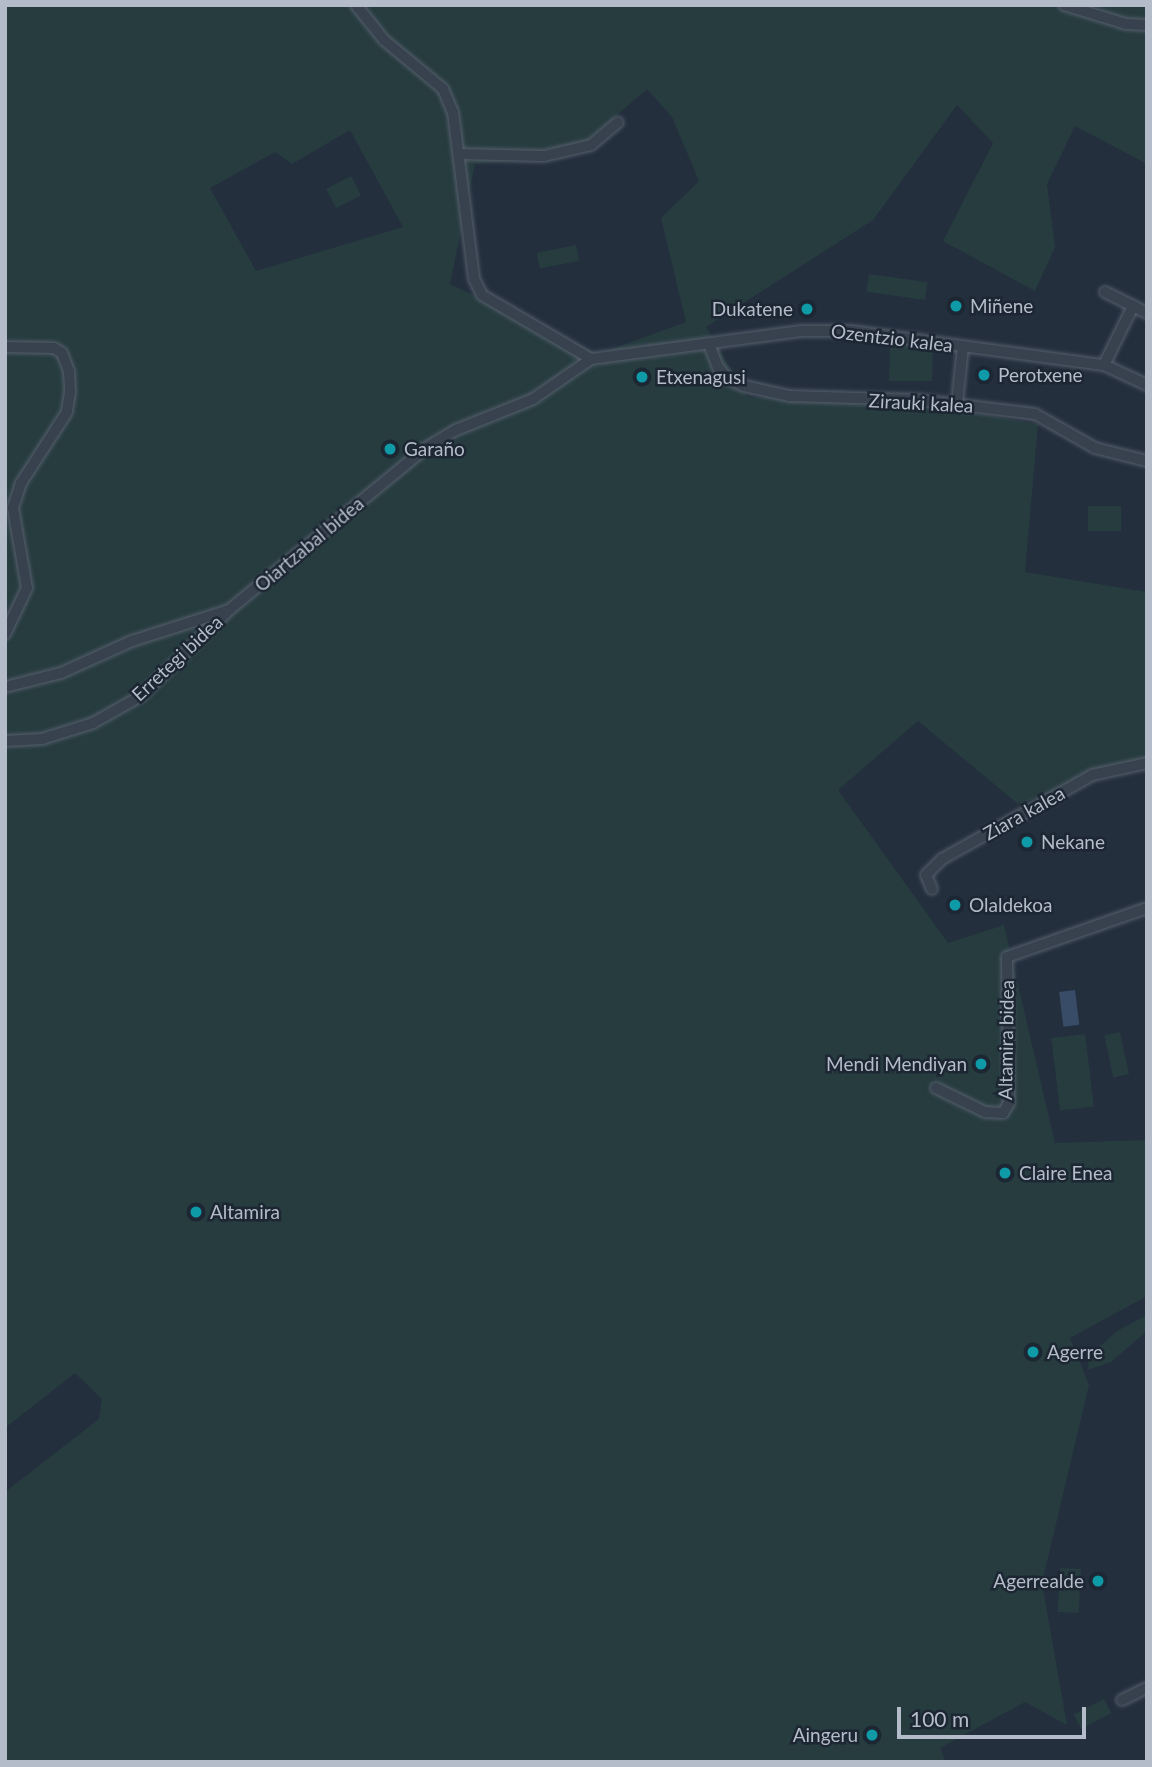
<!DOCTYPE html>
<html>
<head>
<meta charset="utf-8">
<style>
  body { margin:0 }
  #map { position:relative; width:1152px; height:1767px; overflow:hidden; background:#242f3e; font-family:Lato,sans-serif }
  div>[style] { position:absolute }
  .green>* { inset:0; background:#263c3f; transform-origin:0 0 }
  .water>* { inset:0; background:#394c67; transform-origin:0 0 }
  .roads { filter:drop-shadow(0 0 2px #565f6c) drop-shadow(0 0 2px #565f6c) }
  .minor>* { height:10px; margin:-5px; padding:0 5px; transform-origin:5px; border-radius:5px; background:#38414e }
  .dots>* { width:19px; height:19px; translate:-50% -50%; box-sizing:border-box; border:4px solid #1d2633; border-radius:50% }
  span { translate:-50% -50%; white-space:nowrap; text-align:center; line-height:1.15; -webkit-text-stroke:5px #1d2633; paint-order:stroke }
  .poi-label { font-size:19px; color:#b4bcc9 }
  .left { translate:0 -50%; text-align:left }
  .right { translate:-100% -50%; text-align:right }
  .street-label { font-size:19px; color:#b4bcc9 }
  .frame { position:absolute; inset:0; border:7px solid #b4bcc9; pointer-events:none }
  .scale { position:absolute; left:897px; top:1707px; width:189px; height:32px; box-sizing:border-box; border:4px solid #b4bcc9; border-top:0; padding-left:9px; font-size:21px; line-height:24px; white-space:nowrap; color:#b4bcc9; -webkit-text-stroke:5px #1d2633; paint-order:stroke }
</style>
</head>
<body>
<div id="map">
  <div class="green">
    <div style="clip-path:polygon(evenodd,5px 5px,1147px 5px,1147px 164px,1075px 126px,1047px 184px,1055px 247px,1035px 291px,943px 241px,993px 143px,957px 105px,873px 220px,706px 327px,747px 397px,892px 400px,1038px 424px,1025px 572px,1147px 592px,1147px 765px,1018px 804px,918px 721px,838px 790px,948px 943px,1004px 925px,1055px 1143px,1147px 1140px,1147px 1296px,1070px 1338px,1089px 1385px,1042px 1583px,1067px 1725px,1025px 1702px,940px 1748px,946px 1762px,5px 1762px,5px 1492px,99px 1419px,102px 1399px,75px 1373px,5px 1428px,5px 5px,647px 89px,672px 117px,699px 181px,661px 218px,686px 322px,598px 354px,450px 284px,475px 164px,570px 156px,647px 89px,5px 5px,350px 130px,403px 227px,256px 271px,210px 188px,275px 152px,292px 164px,350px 130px)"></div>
    <div style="left:351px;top:176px;width:22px;height:28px;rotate:63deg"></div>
    <div style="left:576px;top:245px;width:16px;height:40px;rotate:79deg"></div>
    <div style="left:869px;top:274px;width:59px;height:18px;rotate:8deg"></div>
    <div style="clip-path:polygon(890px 342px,933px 348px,932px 381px,889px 381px)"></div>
    <div style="left:1121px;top:506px;width:25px;height:33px;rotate:90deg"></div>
    <div style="left:1120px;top:1032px;width:43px;height:16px;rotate:78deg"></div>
    <div style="left:1085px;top:1034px;width:73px;height:34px;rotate:83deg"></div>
    <div style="clip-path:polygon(1147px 1315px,1147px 1331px,1111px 1362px,1088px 1370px,1089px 1356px,1117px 1331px)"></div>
    <div style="left:1060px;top:1568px;width:21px;height:44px;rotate:3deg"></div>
    <div style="left:1104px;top:1699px;width:16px;height:34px;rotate:63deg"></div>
  </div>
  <div class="water">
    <div style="left:1075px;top:990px;width:35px;height:16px;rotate:83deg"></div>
  </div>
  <div class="roads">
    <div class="minor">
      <div style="left:356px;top:5px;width:45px;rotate:51.3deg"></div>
      <div style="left:384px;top:40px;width:77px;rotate:39.7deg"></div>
      <div style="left:443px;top:89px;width:25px;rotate:67deg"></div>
      <div style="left:453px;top:112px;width:168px;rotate:82.8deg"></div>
      <div style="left:474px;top:279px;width:18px;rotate:63deg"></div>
      <div style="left:482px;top:295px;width:126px;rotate:30.4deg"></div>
      <div style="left:1064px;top:5px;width:65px;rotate:17deg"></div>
      <div style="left:1126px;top:24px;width:21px;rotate:3deg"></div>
      <div style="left:459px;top:154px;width:85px;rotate:1.3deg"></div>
      <div style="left:544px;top:156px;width:48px;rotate:-13.2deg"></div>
      <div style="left:591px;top:145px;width:35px;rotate:-40deg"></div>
      <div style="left:1105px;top:292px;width:47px;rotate:26.6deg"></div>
      <div style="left:709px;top:344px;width:25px;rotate:69deg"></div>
      <div style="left:718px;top:367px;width:16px;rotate:50deg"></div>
      <div style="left:728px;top:379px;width:17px;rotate:24deg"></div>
      <div style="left:744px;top:386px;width:47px;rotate:12.3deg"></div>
      <div style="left:790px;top:396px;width:129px;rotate:1.8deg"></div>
      <div style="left:919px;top:400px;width:117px;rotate:6.9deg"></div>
      <div style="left:1035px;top:414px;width:69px;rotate:29.5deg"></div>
      <div style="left:1095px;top:448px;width:54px;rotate:14deg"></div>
      <div style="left:5px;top:347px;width:49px;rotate:1.2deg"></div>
      <div style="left:54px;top:348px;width:9px;rotate:32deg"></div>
      <div style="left:62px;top:353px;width:19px;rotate:69deg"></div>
      <div style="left:69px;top:371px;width:21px;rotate:87deg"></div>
      <div style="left:70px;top:392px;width:20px;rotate:99deg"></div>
      <div style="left:67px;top:412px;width:85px;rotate:122.9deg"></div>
      <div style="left:21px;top:483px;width:26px;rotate:108deg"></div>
      <div style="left:13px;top:508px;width:81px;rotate:80.1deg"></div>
      <div style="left:27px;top:588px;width:51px;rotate:115.6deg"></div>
      <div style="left:1104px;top:365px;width:66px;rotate:-63.8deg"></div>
      <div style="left:957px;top:403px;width:56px;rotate:-83.9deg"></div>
      <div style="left:5px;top:687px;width:58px;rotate:-14deg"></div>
      <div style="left:61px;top:673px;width:78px;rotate:-24.3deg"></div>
      <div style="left:132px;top:641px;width:102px;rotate:-17.7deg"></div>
      <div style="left:229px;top:610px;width:253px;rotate:-39.5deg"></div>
      <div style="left:424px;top:449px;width:37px;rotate:-31deg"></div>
      <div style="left:456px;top:430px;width:83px;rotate:-21.9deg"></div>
      <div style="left:533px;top:399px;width:70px;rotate:-34.6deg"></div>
      <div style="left:591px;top:359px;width:212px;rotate:-7.6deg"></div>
      <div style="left:801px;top:331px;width:50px"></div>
      <div style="left:851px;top:331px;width:255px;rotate:7.7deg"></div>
      <div style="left:1104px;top:365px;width:47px;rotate:24.9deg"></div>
      <div style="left:5px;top:741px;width:37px;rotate:-3deg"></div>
      <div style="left:42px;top:739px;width:53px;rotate:-17.4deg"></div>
      <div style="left:93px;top:723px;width:55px;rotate:-29.4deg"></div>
      <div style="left:141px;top:696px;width:120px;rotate:-44.3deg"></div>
      <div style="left:932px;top:889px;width:15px;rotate:-113deg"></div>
      <div style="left:926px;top:875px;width:23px;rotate:-45deg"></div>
      <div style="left:942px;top:859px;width:172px;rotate:-29.2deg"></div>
      <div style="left:1092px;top:775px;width:56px;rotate:-12.3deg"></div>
      <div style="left:936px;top:1088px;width:55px;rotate:26.1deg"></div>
      <div style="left:985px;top:1112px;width:18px;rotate:3deg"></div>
      <div style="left:1003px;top:1113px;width:12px;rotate:-59deg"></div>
      <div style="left:1009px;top:1103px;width:146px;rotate:-90.8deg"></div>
      <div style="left:1007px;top:957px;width:148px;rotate:-19.3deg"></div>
      <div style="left:1122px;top:1700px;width:28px;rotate:-26deg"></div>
    </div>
  </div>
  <div class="dots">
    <div style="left:956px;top:306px;background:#0f9aa8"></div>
    <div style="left:807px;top:309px;background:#0f9aa8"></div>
    <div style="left:984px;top:375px;background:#0f9aa8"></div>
    <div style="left:642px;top:377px;background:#0f9aa8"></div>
    <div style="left:390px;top:449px;background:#0f9aa8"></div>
    <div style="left:1027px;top:842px;background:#0f9aa8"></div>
    <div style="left:955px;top:905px;background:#0f9aa8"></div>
    <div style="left:981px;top:1064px;background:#0f9aa8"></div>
    <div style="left:1005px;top:1173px;background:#0f9aa8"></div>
    <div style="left:196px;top:1212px;background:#0f9aa8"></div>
    <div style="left:1033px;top:1352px;background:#0f9aa8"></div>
    <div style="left:1098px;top:1581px;background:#0f9aa8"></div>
    <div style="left:872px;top:1735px;background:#0f9aa8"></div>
  </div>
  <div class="poi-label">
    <span class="left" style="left:970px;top:306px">Miñene</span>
    <span class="right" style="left:793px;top:309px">Dukatene</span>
    <span class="left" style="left:998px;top:375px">Perotxene</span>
    <span class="left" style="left:656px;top:377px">Etxenagusi</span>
    <span class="left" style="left:404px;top:449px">Garaño</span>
    <span class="left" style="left:1041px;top:842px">Nekane</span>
    <span class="left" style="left:969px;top:905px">Olaldekoa</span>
    <span class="right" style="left:967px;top:1064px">Mendi Mendiyan</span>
    <span class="left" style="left:1019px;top:1173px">Claire Enea</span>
    <span class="left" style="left:210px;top:1212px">Altamira</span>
    <span class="left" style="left:1047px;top:1352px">Agerre</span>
    <span class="right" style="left:1084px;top:1581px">Agerrealde</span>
    <span class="right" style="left:858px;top:1735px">Aingeru</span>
  </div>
  <div class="street-label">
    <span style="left:892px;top:338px;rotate:7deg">Ozentzio kalea</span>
    <span style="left:921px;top:403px;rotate:3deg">Zirauki kalea</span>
    <span style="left:309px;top:544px;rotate:-40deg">Oiartzabal bidea</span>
    <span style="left:177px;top:658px;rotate:-43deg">Erretegi bidea</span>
    <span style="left:1024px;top:813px;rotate:-29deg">Ziara kalea</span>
    <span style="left:1006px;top:1040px;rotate:-89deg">Altamira bidea</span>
  </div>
  <div class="frame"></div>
  <div class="scale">100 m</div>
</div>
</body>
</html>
